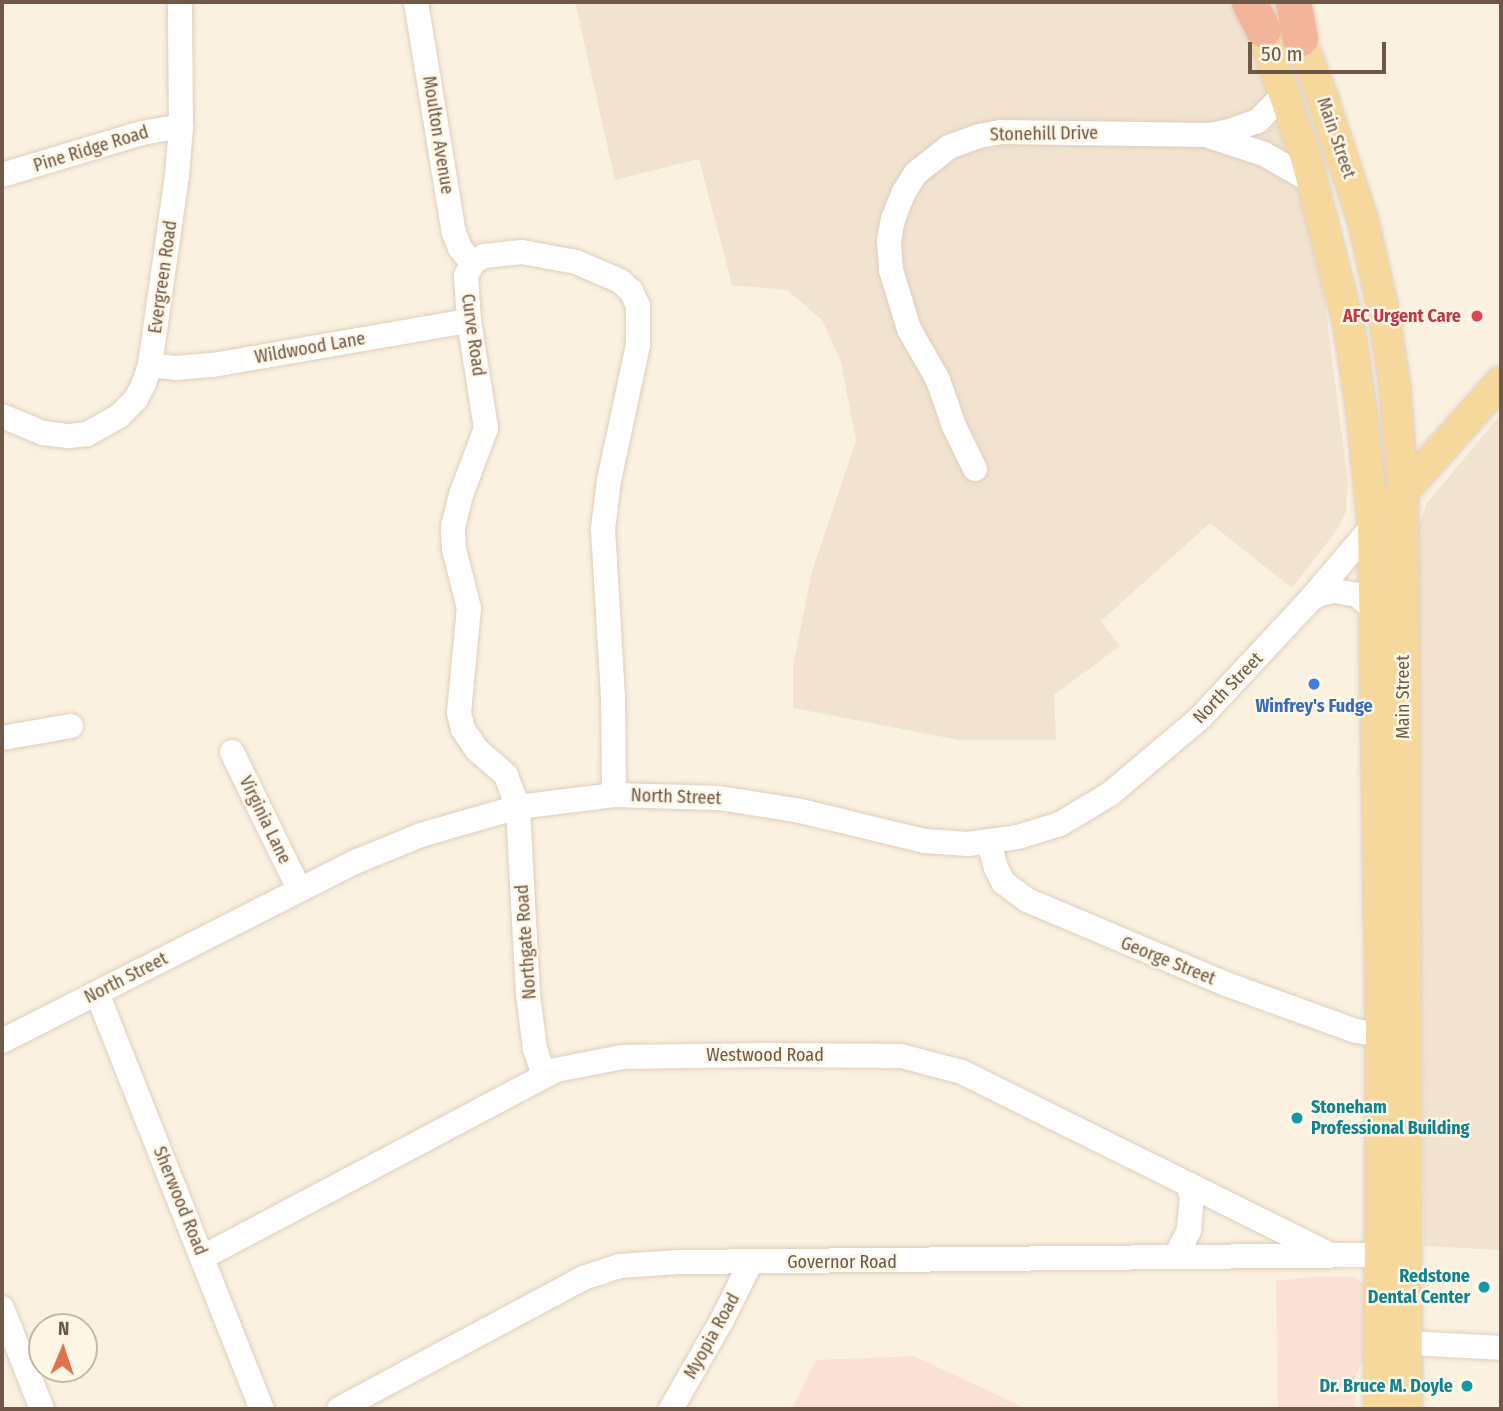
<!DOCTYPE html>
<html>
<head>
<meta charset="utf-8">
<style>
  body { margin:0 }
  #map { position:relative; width:1503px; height:1411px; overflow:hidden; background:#fbf1e1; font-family:"Fira Sans Condensed",sans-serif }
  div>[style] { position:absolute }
  .residential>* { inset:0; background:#f2e3d0 }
  .commercial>* { inset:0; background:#fbe1d5 }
  .roads { filter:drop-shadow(0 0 2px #decebd) drop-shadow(0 0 2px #decebd) }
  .minor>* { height:24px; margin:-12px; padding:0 12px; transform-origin:12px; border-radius:12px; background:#fff }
  .major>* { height:30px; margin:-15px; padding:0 15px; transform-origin:15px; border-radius:15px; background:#f7d89c }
  .highway>* { height:35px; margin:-17.5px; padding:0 17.5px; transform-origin:17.5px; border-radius:17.5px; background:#f2b49a }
  .dots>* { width:19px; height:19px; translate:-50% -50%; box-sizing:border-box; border:4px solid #fef6e6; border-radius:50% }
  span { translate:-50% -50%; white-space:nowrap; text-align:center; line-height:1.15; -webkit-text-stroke:5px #fef6e6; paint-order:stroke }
  .street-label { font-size:18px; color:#705849 }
  .health-label { font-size:18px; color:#be3a42; font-weight:700 }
  .right { translate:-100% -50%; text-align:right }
  .shop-label { font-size:18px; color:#366cbe; font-weight:700 }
  .culture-label { font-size:18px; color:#0d838f; font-weight:700 }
  .left { translate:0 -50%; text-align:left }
  .frame { position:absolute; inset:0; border:4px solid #705849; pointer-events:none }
  .north { position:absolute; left:28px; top:1313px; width:70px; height:70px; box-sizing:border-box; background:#fef6e6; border:2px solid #c5b7a7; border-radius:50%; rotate:2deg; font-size:19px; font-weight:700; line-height:28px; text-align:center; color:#705849 }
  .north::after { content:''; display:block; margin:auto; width:24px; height:32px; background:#df724b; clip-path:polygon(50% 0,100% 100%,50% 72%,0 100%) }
  .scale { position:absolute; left:1248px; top:42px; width:138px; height:32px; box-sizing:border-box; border:4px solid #705849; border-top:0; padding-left:9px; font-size:21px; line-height:24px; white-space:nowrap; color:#705849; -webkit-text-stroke:5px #fef6e6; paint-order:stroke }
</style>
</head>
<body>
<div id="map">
  <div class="residential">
    <div style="clip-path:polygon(575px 2px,1234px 2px,1267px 83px,1302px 196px,1324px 296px,1348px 483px,1346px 512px,1337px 530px,1292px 588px,1210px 523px,1101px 621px,1120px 646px,1054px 695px,1056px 740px,959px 740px,793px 708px,793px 666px,812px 571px,856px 441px,841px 362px,822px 320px,787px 290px,732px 285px,699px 159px,615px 180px)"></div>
    <div style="clip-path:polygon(1501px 414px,1501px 1250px,1424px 1246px,1416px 534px,1427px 503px)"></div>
  </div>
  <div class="commercial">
    <div style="clip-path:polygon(1317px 1276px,1356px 1277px,1364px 1285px,1364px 1360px,1356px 1374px,1355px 1409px,1278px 1409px,1276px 1281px)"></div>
    <div style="clip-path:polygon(914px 1356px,1027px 1409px,792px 1409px,816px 1360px)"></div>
  </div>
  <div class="roads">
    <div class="minor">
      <div style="left:416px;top:2px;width:234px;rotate:80.7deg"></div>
      <div style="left:454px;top:233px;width:16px;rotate:68deg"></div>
      <div style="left:460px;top:248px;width:19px;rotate:51deg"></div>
      <div style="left:1209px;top:136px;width:58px;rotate:18.1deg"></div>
      <div style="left:1264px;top:154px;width:56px;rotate:29.7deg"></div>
      <div style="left:2px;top:175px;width:146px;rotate:-16.7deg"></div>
      <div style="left:142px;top:133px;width:40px;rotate:-10deg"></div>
      <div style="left:150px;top:365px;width:26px;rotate:7deg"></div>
      <div style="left:176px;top:368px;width:37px;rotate:-5deg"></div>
      <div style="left:213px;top:365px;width:260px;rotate:-9.8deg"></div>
      <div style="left:2px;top:416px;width:44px;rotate:22.5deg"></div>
      <div style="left:43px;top:433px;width:26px;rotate:7deg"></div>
      <div style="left:69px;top:436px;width:18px;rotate:-6deg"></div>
      <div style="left:87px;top:434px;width:37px;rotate:-29deg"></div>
      <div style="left:119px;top:416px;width:24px;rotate:-45deg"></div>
      <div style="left:136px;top:399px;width:18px;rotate:-63deg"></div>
      <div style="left:144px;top:383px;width:19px;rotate:-72deg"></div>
      <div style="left:150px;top:365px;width:191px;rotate:-81.9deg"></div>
      <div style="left:177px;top:176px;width:50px;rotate:-85.4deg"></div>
      <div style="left:181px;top:126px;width:124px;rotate:-90.5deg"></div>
      <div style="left:975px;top:469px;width:48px;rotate:-116deg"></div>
      <div style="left:954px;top:426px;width:49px;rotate:-109.2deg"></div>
      <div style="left:938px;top:380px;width:59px;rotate:-119.6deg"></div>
      <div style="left:909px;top:329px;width:62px;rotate:-107deg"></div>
      <div style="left:891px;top:270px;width:30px;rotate:-94deg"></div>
      <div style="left:889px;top:240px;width:21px;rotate:-79deg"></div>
      <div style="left:893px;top:219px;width:29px;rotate:-68deg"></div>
      <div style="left:904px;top:192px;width:22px;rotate:-58deg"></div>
      <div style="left:916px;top:173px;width:42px;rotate:-38.2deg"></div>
      <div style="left:949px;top:147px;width:32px;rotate:-20deg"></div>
      <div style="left:979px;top:136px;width:22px;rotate:-10deg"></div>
      <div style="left:1001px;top:132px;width:208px;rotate:0.8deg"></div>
      <div style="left:1209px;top:135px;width:21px;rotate:-11deg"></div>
      <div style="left:1230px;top:131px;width:30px;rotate:-20deg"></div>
      <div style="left:1258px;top:121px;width:40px;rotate:-46deg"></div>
      <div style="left:1309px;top:601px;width:12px;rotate:-35deg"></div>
      <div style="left:1319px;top:594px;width:16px;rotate:-11deg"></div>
      <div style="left:1335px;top:591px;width:22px;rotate:10deg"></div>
      <div style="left:1357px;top:595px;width:16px;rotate:40deg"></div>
      <div style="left:1369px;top:605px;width:20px;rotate:72deg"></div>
      <div style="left:2px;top:738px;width:70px;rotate:-9.9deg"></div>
      <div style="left:232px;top:752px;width:153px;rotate:63.9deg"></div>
      <div style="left:989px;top:842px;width:27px;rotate:75deg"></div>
      <div style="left:996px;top:868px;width:16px;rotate:63deg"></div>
      <div style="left:1003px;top:882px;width:30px;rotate:37deg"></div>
      <div style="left:1027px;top:900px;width:216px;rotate:22.9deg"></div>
      <div style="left:1226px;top:984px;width:138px;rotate:19.9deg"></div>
      <div style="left:1356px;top:1031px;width:25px;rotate:9deg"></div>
      <div style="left:97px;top:993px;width:448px;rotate:68.4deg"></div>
      <div style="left:2px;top:1041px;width:396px;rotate:-26.9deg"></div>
      <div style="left:355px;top:862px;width:71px;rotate:-22.2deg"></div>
      <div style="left:421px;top:835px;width:101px;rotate:-16.1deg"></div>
      <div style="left:518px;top:807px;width:97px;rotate:-7.1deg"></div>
      <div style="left:614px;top:795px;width:105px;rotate:1.6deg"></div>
      <div style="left:719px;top:798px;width:78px;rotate:8.9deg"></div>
      <div style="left:796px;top:810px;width:133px;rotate:13.5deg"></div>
      <div style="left:925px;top:841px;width:43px;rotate:4deg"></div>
      <div style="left:968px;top:844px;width:50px;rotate:-8deg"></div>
      <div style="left:1018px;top:837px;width:44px;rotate:-17.2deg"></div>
      <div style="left:1060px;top:824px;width:58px;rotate:-31deg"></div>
      <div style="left:1110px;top:794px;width:118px;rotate:-40.2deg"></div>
      <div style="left:1200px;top:718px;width:160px;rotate:-47deg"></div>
      <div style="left:1309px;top:601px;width:99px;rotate:-49.5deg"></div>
      <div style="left:544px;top:1075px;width:28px;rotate:-109deg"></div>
      <div style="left:535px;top:1049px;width:55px;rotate:-97.3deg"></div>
      <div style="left:528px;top:994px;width:187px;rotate:-93.1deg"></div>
      <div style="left:518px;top:807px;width:34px;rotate:-111deg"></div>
      <div style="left:506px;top:775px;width:38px;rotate:-139deg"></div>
      <div style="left:477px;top:750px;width:25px;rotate:-124deg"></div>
      <div style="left:463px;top:729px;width:16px;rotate:-104deg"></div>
      <div style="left:459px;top:713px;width:105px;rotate:-84.6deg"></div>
      <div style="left:469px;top:608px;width:61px;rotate:-104.3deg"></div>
      <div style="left:454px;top:549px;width:22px;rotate:-93deg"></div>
      <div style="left:453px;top:527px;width:33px;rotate:-76deg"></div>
      <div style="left:461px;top:495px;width:72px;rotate:-69.5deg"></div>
      <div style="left:486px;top:428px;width:108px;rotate:-99deg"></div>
      <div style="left:469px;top:321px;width:45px;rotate:-93.8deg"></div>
      <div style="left:466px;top:276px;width:16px;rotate:-63deg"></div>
      <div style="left:473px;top:262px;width:13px;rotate:-29deg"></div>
      <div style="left:484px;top:256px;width:38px;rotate:-6deg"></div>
      <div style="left:522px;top:252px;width:55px;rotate:10.5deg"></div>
      <div style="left:576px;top:262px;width:48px;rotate:23.4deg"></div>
      <div style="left:620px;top:281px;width:15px;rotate:42deg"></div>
      <div style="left:631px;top:291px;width:17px;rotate:65deg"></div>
      <div style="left:638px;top:306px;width:39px;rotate:90deg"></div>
      <div style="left:638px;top:345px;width:138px;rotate:102.1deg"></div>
      <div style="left:609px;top:480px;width:49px;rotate:97deg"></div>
      <div style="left:603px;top:529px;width:166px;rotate:86.6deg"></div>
      <div style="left:613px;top:695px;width:100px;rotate:89.4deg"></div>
      <div style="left:1176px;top:1256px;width:29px;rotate:-63deg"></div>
      <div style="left:1189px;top:1230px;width:32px;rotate:-85deg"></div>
      <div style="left:1192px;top:1198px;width:15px;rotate:-106deg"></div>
      <div style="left:203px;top:1257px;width:399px;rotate:-27.9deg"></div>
      <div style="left:556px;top:1070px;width:67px;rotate:-11.1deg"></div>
      <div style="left:622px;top:1057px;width:145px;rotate:-0.8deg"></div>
      <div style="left:767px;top:1055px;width:134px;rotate:0.4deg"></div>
      <div style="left:901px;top:1056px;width:63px;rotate:14.7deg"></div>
      <div style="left:962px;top:1072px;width:411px;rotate:26.4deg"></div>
      <div style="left:2px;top:1308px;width:109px;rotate:68.4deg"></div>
      <div style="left:1407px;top:1343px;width:94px;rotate:3deg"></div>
      <div style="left:339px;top:1409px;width:277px;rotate:-28.2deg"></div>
      <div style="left:583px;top:1278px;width:39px;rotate:-18deg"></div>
      <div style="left:620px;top:1266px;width:59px;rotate:-3.9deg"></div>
      <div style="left:679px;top:1262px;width:702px;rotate:-0.57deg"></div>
      <div style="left:671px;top:1409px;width:103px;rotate:-60.2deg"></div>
      <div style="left:722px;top:1320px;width:65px;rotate:-63.4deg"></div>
    </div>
    <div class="major">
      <div style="left:1255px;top:9px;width:161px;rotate:71.1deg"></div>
      <div style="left:1307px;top:161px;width:171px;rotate:75.8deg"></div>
      <div style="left:1349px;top:327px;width:89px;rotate:81.6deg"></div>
      <div style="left:1362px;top:415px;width:112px;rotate:84.3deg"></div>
      <div style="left:1373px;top:526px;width:509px;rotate:89.1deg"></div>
      <div style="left:1381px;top:1035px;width:374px;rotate:90.3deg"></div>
      <div style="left:1292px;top:18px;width:84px;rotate:69deg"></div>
      <div style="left:1322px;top:96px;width:132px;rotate:71.8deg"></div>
      <div style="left:1363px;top:221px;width:89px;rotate:77.1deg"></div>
      <div style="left:1383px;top:308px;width:80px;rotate:81.4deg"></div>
      <div style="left:1395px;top:387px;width:105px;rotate:85.6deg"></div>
      <div style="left:1403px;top:492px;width:917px;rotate:89.75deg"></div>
      <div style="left:1394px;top:502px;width:161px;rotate:-48.3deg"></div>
    </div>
    <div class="highway">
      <div style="left:1249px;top:2px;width:31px;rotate:63deg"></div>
      <div style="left:1293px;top:2px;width:37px;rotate:79deg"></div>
    </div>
  </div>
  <div class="dots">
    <div style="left:1477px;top:316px;background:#e0444e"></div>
    <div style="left:1314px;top:684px;background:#3f7fe0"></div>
    <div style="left:1297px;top:1118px;background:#0f9aa8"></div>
    <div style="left:1484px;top:1287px;background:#0f9aa8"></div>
    <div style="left:1467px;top:1386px;background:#0f9aa8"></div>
  </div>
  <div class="street-label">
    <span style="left:1044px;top:134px;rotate:-1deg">Stonehill Drive</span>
    <span style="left:438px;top:135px;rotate:81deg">Moulton Avenue</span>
    <span style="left:1336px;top:138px;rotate:71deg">Main Street</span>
    <span style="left:91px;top:149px;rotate:-17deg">Pine Ridge Road</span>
    <span style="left:163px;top:277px;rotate:-82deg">Evergreen Road</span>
    <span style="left:473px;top:335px;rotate:82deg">Curve Road</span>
    <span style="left:310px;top:348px;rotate:-10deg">Wildwood Lane</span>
    <span style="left:1228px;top:688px;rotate:-46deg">North Street</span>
    <span style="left:1403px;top:697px;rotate:-90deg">Main Street</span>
    <span style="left:676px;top:797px;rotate:2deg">North Street</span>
    <span style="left:265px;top:820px;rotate:64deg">Virginia Lane</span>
    <span style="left:526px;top:942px;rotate:-94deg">Northgate Road</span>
    <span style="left:1168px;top:961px;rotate:22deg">George Street</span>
    <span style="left:126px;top:978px;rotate:-27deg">North Street</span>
    <span style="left:765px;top:1055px">Westwood Road</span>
    <span style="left:180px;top:1201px;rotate:68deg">Sherwood Road</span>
    <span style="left:842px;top:1262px">Governor Road</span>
    <span style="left:712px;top:1336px;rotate:-61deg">Myopia Road</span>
  </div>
  <div class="health-label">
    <span class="right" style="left:1461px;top:316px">AFC Urgent Care</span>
  </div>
  <div class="shop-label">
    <span style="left:1314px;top:706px">Winfrey's Fudge</span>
  </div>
  <div class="culture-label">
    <span class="left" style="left:1311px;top:1118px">Stoneham<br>Professional Building</span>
    <span class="right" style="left:1470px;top:1287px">Redstone<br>Dental Center</span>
    <span class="right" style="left:1453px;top:1386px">Dr. Bruce M. Doyle</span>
  </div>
  <div class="frame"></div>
  <div class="north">N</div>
  <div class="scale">50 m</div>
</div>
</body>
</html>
